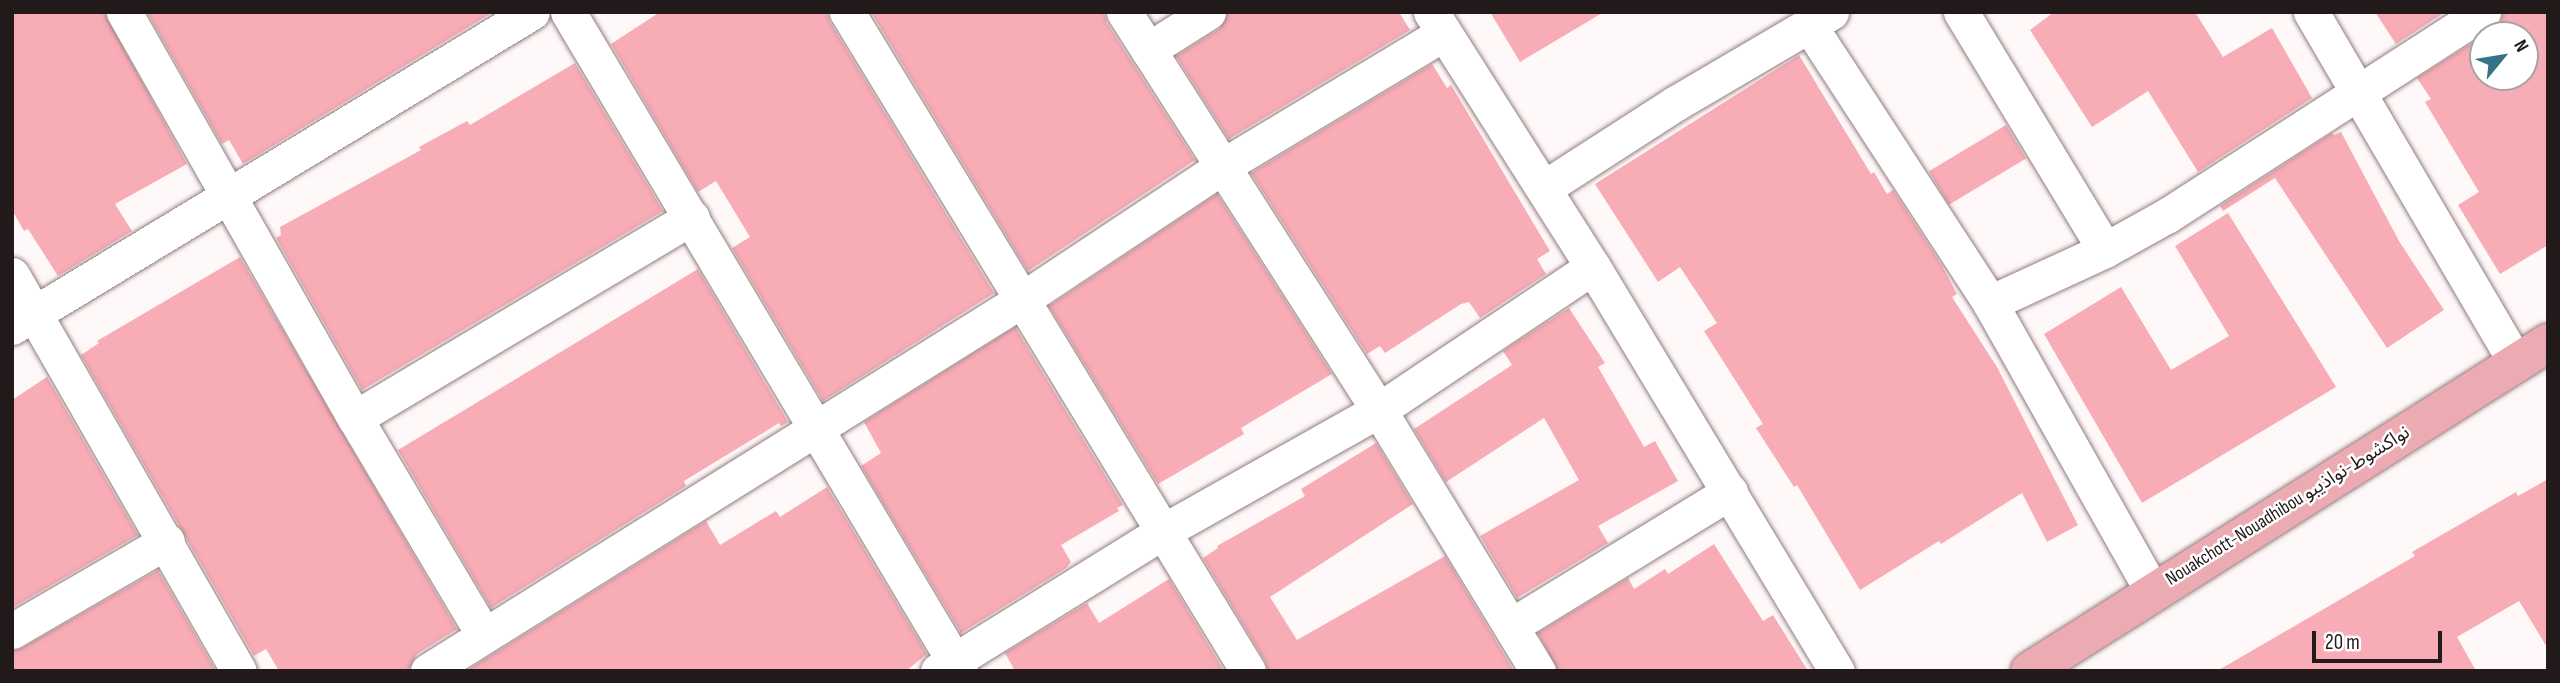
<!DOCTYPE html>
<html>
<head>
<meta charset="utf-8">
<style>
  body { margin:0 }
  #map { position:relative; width:2560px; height:683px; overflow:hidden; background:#fef8f9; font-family:"Sofia Sans Condensed","Noto Sans Arabic",sans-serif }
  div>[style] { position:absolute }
  .building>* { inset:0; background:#f8acb5; transform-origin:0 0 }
  .roads { filter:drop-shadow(0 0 2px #947c7e) drop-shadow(0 0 2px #947c7e) }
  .minor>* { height:35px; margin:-17.5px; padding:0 17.5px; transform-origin:17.5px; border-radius:17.5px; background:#fff }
  .trunk>* { height:38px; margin:-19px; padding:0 19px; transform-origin:19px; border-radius:19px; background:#ecaab2 }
  span { translate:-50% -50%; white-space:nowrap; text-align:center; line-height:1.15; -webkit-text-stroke:5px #fff; paint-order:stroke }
  .street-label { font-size:19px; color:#22191a }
  .frame { position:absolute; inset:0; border:14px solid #22191a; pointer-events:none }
  .north { position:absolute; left:2469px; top:21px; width:70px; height:70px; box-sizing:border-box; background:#fff; border:2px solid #a7a3a3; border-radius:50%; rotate:60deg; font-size:19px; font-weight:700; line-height:28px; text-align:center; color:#22191a }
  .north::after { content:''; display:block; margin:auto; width:24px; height:32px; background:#357488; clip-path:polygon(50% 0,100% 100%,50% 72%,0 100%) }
  .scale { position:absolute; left:2312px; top:631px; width:130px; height:32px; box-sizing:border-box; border:4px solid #22191a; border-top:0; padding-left:9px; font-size:21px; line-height:24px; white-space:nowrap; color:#22191a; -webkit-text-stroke:5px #fff; paint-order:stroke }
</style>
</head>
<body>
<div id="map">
  <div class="building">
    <div style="clip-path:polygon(12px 12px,104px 12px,187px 164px,115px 204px,132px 231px,58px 276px,28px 229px,24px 231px,12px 210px)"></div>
    <div style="clip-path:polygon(147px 12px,493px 12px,243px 164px,229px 140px,222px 144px)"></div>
    <div style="clip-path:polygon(660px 12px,827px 12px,830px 22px,994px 293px,823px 401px,732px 248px,750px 237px,716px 181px,698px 192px,611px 44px)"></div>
    <div style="clip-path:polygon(871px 12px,1104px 12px,1107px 23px,1195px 160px,1028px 271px)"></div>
    <div style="clip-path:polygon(1228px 12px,1399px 12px,1410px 30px,1229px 139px,1176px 56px,1219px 29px)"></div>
    <div style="clip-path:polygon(1490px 12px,1604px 12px,1520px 62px)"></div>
    <div style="clip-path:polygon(2054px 12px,2195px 12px,2223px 57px,2272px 28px,2312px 98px,2198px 172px,2148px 91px,2092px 127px,2030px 30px)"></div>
    <div style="clip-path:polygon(2375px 12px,2445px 12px,2396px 44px)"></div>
    <div style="clip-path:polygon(2503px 12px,2548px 12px,2548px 245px,2500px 274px,2458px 205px,2479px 192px,2425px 102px,2431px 99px,2417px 78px,2483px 36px,2483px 77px,2525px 77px,2525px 35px,2484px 35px,2501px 22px)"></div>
    <div style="clip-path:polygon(1799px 55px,1871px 174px,1874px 172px,1887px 194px,1893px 190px,1941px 264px,1957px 294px,1952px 297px,1997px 367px,2078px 525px,2047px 542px,2022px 493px,1941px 544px,1939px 541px,1860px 590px,1797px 485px,1794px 487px,1756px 428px,1763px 424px,1704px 331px,1717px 323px,1680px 267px,1658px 282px,1595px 184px)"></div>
    <div style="clip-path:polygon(575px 63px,663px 211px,362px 390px,276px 238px,281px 235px,280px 227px,421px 150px,419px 147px,467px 121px,470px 125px)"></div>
    <div style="clip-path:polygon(1432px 64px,1447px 88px,1451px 85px,1550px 251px,1537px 259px,1546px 274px,1480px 318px,1469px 302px,1461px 304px,1385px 353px,1380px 346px,1367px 354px,1251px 173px)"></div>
    <div style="left:2006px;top:125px;width:39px;height:90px;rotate:59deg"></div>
    <div style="clip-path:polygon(2341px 132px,2399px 241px,2444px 310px,2387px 348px,2275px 178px,2223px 211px,2220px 206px,2332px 133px,2334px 135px)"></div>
    <div style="clip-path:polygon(1217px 194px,1332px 374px,1241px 428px,1244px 434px,1158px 484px,1049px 306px)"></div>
    <div style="clip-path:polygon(2228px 213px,2336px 387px,2142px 503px,2044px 334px,2121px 287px,2171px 370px,2229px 336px,2175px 246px)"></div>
    <div style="clip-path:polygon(240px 257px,457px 629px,417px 654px,408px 671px,279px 671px,266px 649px,254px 656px,81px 355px,99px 343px,97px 341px)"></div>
    <div style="clip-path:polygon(698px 269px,788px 422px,781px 426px,779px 423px,684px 481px,686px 486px,491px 608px,398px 450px)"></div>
    <div style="clip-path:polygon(1569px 308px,1605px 363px,1598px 367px,1644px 447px,1655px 441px,1678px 481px,1598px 526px,1608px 543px,1517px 598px,1480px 536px,1579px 480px,1544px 418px,1446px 482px,1414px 429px,1512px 365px,1503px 351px)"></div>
    <div style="clip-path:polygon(1015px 327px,1123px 505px,1117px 508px,1119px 511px,1061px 545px,1071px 562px,1066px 568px,961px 633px,861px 466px,881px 453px,864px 422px)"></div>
    <div style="clip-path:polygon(47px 377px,138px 535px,12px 608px,12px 400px)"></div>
    <div style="clip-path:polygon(1376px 443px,1413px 504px,1270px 597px,1297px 640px,1445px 556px,1514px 671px,1268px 671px,1265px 661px,1203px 558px,1218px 548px,1217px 546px,1305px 496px,1301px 489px)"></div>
    <div style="clip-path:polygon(2548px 479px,2548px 649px,2519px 601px,2457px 637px,2476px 671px,2217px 671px,2415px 556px,2412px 552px,2516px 492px,2518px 496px)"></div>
    <div style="clip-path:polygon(827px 487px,927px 654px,906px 671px,466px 671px,706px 521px,720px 545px,776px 511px,780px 517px)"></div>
    <div style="clip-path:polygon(1714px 544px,1763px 621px,1773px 615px,1808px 671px,1558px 671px,1538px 633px,1628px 578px,1634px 589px,1665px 569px,1668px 574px)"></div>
    <div style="clip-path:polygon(158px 570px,216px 671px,12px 671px,12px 651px,22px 648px)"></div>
    <div style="clip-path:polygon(1169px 579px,1224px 671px,1015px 671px,1005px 653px,1087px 603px,1099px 623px)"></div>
  </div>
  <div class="roads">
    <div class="minor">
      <div style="left:124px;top:12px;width:467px;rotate:60.4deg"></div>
      <div style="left:355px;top:418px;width:252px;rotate:59.3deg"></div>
      <div style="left:568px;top:12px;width:767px;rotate:59.25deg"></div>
      <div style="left:847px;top:12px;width:771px;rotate:58.68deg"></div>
      <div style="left:1124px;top:12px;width:473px;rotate:57.4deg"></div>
      <div style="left:1379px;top:410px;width:306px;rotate:58.7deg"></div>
      <div style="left:1431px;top:12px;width:302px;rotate:57.6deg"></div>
      <div style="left:1593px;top:267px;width:472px;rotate:58.9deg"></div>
      <div style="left:1961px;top:12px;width:278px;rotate:58.8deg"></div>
      <div style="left:2311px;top:12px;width:406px;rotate:59.7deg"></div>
      <div style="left:1809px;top:25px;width:332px;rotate:56.9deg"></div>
      <div style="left:1990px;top:303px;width:330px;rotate:60.6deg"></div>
      <div style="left:1148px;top:50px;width:71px;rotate:-32.3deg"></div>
      <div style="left:1544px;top:188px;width:157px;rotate:-32.8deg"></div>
      <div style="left:1676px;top:103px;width:180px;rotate:-30.4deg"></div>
      <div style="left:12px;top:275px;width:456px;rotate:60.2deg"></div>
      <div style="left:1990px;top:303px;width:127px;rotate:-24.7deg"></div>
      <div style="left:2105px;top:250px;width:72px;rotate:-29.1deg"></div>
      <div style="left:2168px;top:215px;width:375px;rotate:-32.8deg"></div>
      <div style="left:12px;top:327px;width:608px;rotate:-31.21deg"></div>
      <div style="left:355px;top:418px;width:392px;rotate:-30.8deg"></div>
      <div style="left:1511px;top:626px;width:257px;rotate:-31.5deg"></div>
      <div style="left:12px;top:631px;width:179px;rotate:-30.1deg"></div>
      <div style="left:428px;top:671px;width:702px;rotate:-32.01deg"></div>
      <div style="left:1023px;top:299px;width:240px;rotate:-33.6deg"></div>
      <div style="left:1223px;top:166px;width:258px;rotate:-31deg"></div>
      <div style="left:938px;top:671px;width:266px;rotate:-31.8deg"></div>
      <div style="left:1164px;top:531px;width:247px;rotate:-29.4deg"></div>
      <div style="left:1379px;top:410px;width:257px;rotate:-33.8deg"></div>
    </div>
    <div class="trunk">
      <div style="left:2030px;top:671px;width:613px;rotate:-32.34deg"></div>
    </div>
  </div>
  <div class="street-label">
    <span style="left:2288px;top:506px;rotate:-32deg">Nouakchott-Nouadhibou نواكشوط-نواذيبو</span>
  </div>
  <div class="frame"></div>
  <div class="north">N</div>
  <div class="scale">20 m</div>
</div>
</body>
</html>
